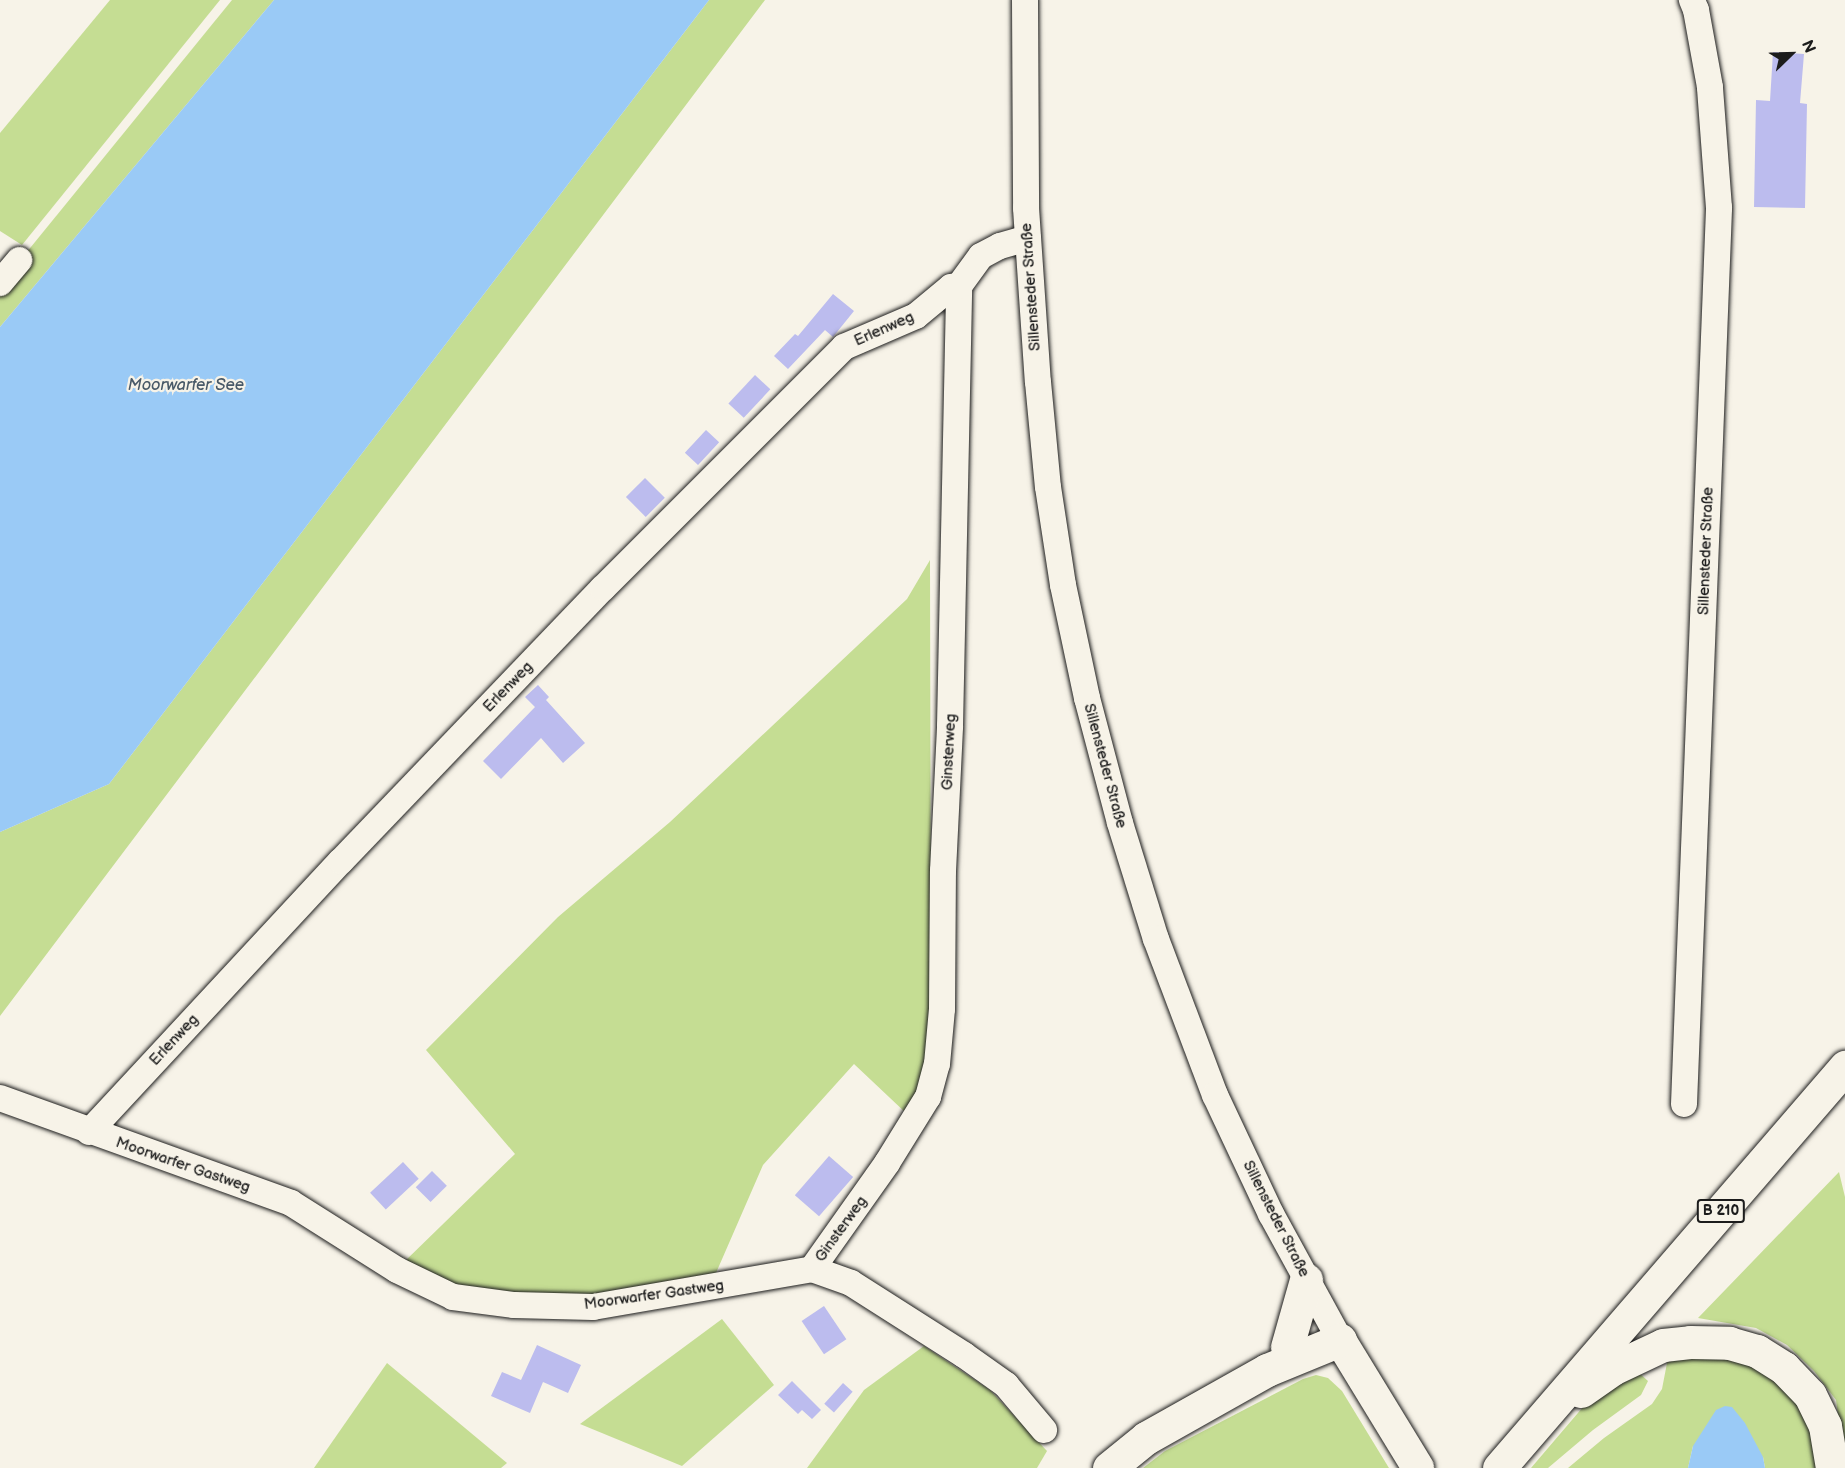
<!DOCTYPE html>
<html>
<head>
<meta charset="utf-8">
<style>
  body { margin:0 }
  #map { position:relative; width:1845px; height:1468px; overflow:hidden; background:#f7f3e8; font-family:"Balsamiq Sans",sans-serif }
  div>[style] { position:absolute }
  .green>* { inset:0; background:#c5dd93 }
  .water>* { inset:0; background:#9acaf6 }
  .building>* { inset:0; background:#bcbcee; transform-origin:0 0 }
  .roads { filter:drop-shadow(0 0 2px #1c1c1c) drop-shadow(0 0 2px #1c1c1c) }
  .minor>* { height:26px; margin:-13px; padding:0 13px; transform-origin:13px; border-radius:13px; background:#f7f3e8 }
  .major>* { height:32px; margin:-16px; padding:0 16px; transform-origin:16px; border-radius:16px; background:#f7f3e8 }
  .highway>* { height:33px; margin:-16.5px; padding:0 16.5px; transform-origin:16.5px; border-radius:16.5px; background:#f7f3e8 }
  span { translate:-50% -50%; white-space:nowrap; text-align:center; line-height:1.15; -webkit-text-stroke:4.5px #f7f3e8; paint-order:stroke }
  .shield-label span { padding:2px 4px; background:#f7f3e8; border:2px solid; border-radius:4px; -webkit-text-stroke-width:0 }
  .shield-label { font-size:14px; color:#1c1c1c; font-weight:700 }
  .street-label { font-size:15px; color:#1c1c1c }
  .water-label { font-size:16px; color:#485968; font-style:italic }
  .north { position:absolute; left:1761px; top:24px; width:60px; height:60px; -webkit-text-stroke:4px #f7f3e8; paint-order:stroke; rotate:67deg; font-size:16px; font-weight:700; line-height:24px; text-align:center; color:#1c1c1c }
  .north::after { content:''; display:block; margin:auto; width:21px; height:27px; background:#1c1c1c; clip-path:polygon(50% 0,100% 100%,50% 72%,0 100%) }
</style>
</head>
<body>
<div id="map">
  <div class="green">
    <div style="clip-path:polygon(110px 0,220px 0,22px 245px,0 231px,0 133px)"></div>
    <div style="clip-path:polygon(232px 0,274px 0,0 327px,0 285px)"></div>
    <div style="clip-path:polygon(709px 0,765px 0,0 1016px,0 832px,109px 784px)"></div>
    <div style="clip-path:polygon(930px 560px,931px 1017px,919px 1095px,907px 1114px,854px 1064px,763px 1165px,716px 1273px,598px 1296px,520px 1296px,468px 1290px,403px 1263px,515px 1154px,426px 1050px,558px 917px,670px 822px,907px 599px)"></div>
    <div style="clip-path:polygon(1839px 1172px,1845px 1197px,1845px 1468px,1836px 1400px,1814px 1371px,1787px 1345px,1756px 1328px,1698px 1318px)"></div>
    <div style="clip-path:polygon(722px 1319px,774px 1385px,682px 1466px,580px 1424px)"></div>
    <div style="clip-path:polygon(924px 1346px,990px 1390px,1047px 1451px,1037px 1468px,807px 1468px,864px 1390px)"></div>
    <div style="clip-path:polygon(1677px 1354px,1751px 1360px,1806px 1403px,1824px 1468px,1765px 1468px,1763px 1457px,1693px 1446px,1688px 1468px,1568px 1468px,1604px 1438px,1652px 1404px,1662px 1389px,1667px 1363px)"></div>
    <div style="clip-path:polygon(387px 1363px,507px 1463px,501px 1468px,314px 1468px)"></div>
    <div style="clip-path:polygon(1637px 1371px,1648px 1381px,1641px 1395px,1593px 1430px,1548px 1468px,1531px 1468px,1589px 1400px)"></div>
    <div style="clip-path:polygon(1316px 1375px,1328px 1378px,1342px 1391px,1389px 1468px,1143px 1468px,1165px 1451px,1303px 1379px)"></div>
  </div>
  <div class="water">
    <div style="clip-path:polygon(274px 0,709px 0,109px 784px,0 832px,0 327px)"></div>
    <div style="clip-path:polygon(1725px 1406px,1732px 1407px,1745px 1423px,1763px 1457px,1765px 1468px,1688px 1468px,1693px 1446px,1716px 1410px)"></div>
  </div>
  <div class="building">
    <div style="clip-path:polygon(1773px 52px,1804px 54px,1800px 103px,1807px 104px,1805px 208px,1754px 207px,1756px 100px,1770px 101px)"></div>
    <div style="clip-path:polygon(833px 294px,854px 311px,833px 337px,825px 330px,788px 369px,774px 356px,795px 334px,798px 336px)"></div>
    <div style="left:755px;top:375px;width:21px;height:39px;rotate:43deg"></div>
    <div style="left:706px;top:430px;width:18px;height:31px;rotate:43deg"></div>
    <div style="left:645px;top:478px;width:28px;height:27px;rotate:45deg"></div>
    <div style="clip-path:polygon(538px 685px,549px 697px,546px 700px,585px 743px,563px 763px,541px 738px,501px 779px,483px 761px,535px 707px,525px 697px)"></div>
    <div style="left:829px;top:1156px;width:32px;height:52px;rotate:41deg"></div>
    <div style="left:403px;top:1162px;width:23px;height:45px;rotate:47deg"></div>
    <div style="left:432px;top:1171px;width:21px;height:23px;rotate:45deg"></div>
    <div style="left:824px;top:1306px;width:40px;height:27px;rotate:56deg"></div>
    <div style="clip-path:polygon(537px 1345px,581px 1365px,568px 1393px,543px 1382px,530px 1413px,491px 1396px,502px 1372px,521px 1380px)"></div>
    <div style="clip-path:polygon(792px 1381px,821px 1410px,812px 1419px,802px 1410px,798px 1414px,778px 1395px)"></div>
    <div style="left:843px;top:1383px;width:13px;height:28px;rotate:42deg"></div>
  </div>
  <div class="roads">
    <div class="minor">
      <div style="left:1025px;top:0;width:208px;rotate:89.7deg"></div>
      <div style="left:1026px;top:208px;width:174px;rotate:86.1deg"></div>
      <div style="left:1038px;top:382px;width:105px;rotate:84.6deg"></div>
      <div style="left:1048px;top:487px;width:99px;rotate:81.3deg"></div>
      <div style="left:1063px;top:585px;width:116px;rotate:78deg"></div>
      <div style="left:1087px;top:698px;width:129px;rotate:75.2deg"></div>
      <div style="left:1120px;top:823px;width:121px;rotate:72.8deg"></div>
      <div style="left:1156px;top:939px;width:167px;rotate:69.3deg"></div>
      <div style="left:1215px;top:1095px;width:132px;rotate:64.8deg"></div>
      <div style="left:1271px;top:1214px;width:144px;rotate:61.3deg"></div>
      <div style="left:0;top:283px;width:30px;rotate:-50deg"></div>
      <div style="left:0;top:1098px;width:309px;rotate:19.8deg"></div>
      <div style="left:291px;top:1203px;width:125px;rotate:32.3deg"></div>
      <div style="left:397px;top:1270px;width:62px;rotate:25.7deg"></div>
      <div style="left:453px;top:1297px;width:62px;rotate:7.5deg"></div>
      <div style="left:514px;top:1305px;width:79px;rotate:1.5deg"></div>
      <div style="left:593px;top:1307px;width:222px;rotate:-9.8deg"></div>
      <div style="left:812px;top:1269px;width:41px;rotate:19.7deg"></div>
      <div style="left:851px;top:1283px;width:134px;rotate:32.5deg"></div>
      <div style="left:964px;top:1355px;width:52px;rotate:35.5deg"></div>
      <div style="left:1006px;top:1385px;width:59px;rotate:49.8deg"></div>
      <div style="left:1684px;top:1104px;width:897px;rotate:-87.76deg"></div>
      <div style="left:1719px;top:208px;width:121px;rotate:-94.3deg"></div>
      <div style="left:1710px;top:87px;width:78px;rotate:-100.3deg"></div>
      <div style="left:1696px;top:10px;width:11px;rotate:-112deg"></div>
      <div style="left:89px;top:1132px;width:370px;rotate:-47.1deg"></div>
      <div style="left:341px;top:861px;width:378px;rotate:-46.2deg"></div>
      <div style="left:603px;top:588px;width:341px;rotate:-45deg"></div>
      <div style="left:844px;top:347px;width:78px;rotate:-23.3deg"></div>
      <div style="left:916px;top:316px;width:45px;rotate:-39.6deg"></div>
      <div style="left:951px;top:287px;width:8px;rotate:-7deg"></div>
      <div style="left:812px;top:1269px;width:130px;rotate:-54.7deg"></div>
      <div style="left:887px;top:1163px;width:78px;rotate:-58.2deg"></div>
      <div style="left:928px;top:1097px;width:34px;rotate:-75deg"></div>
      <div style="left:937px;top:1064px;width:55px;rotate:-84.8deg"></div>
      <div style="left:942px;top:1009px;width:138px;rotate:-89.6deg"></div>
      <div style="left:943px;top:871px;width:145px;rotate:-87.2deg"></div>
      <div style="left:950px;top:726px;width:440px;rotate:-88.8deg"></div>
      <div style="left:959px;top:286px;width:37px;rotate:-54deg"></div>
      <div style="left:981px;top:256px;width:21px;rotate:-28deg"></div>
      <div style="left:1000px;top:246px;width:29px;rotate:-16deg"></div>
    </div>
    <div class="major">
      <div style="left:1340px;top:1340px;width:150px;rotate:58.6deg"></div>
    </div>
    <div class="highway">
      <div style="left:1287px;top:1347px;width:70px;rotate:-74.2deg"></div>
      <div style="left:1581px;top:1391px;width:38px;rotate:-35deg"></div>
      <div style="left:1612px;top:1369px;width:56px;rotate:-25.2deg"></div>
      <div style="left:1663px;top:1345px;width:27px;rotate:-6deg"></div>
      <div style="left:1690px;top:1342px;width:39px;rotate:1deg"></div>
      <div style="left:1729px;top:1343px;width:29px;rotate:16deg"></div>
      <div style="left:1757px;top:1351px;width:32px;rotate:32deg"></div>
      <div style="left:1784px;top:1368px;width:37px;rotate:46deg"></div>
      <div style="left:1810px;top:1395px;width:34px;rotate:64deg"></div>
      <div style="left:1825px;top:1426px;width:43px;rotate:80.5deg"></div>
      <div style="left:1109px;top:1468px;width:48px;rotate:-39deg"></div>
      <div style="left:1146px;top:1438px;width:139px;rotate:-29.3deg"></div>
      <div style="left:1267px;top:1370px;width:79px;rotate:-22.3deg"></div>
      <div style="left:1499px;top:1468px;width:530px;rotate:-49.21deg"></div>
    </div>
  </div>
  <div class="shield-label">
    <span style="left:1721px;top:1211px">B 210</span>
  </div>
  <div class="street-label">
    <span style="left:1031px;top:287px;rotate:-94deg">Sillensteder Straße</span>
    <span style="left:884px;top:329px;rotate:-24deg">Erlenweg</span>
    <span style="left:1706px;top:551px;rotate:-88deg">Sillensteder Straße</span>
    <span style="left:508px;top:687px;rotate:-46deg">Erlenweg</span>
    <span style="left:949px;top:752px;rotate:-87deg">Ginsterweg</span>
    <span style="left:1105px;top:766px;rotate:75deg">Sillensteder Straße</span>
    <span style="left:174px;top:1040px;rotate:-47deg">Erlenweg</span>
    <span style="left:183px;top:1165px;rotate:19deg">Moorwarfer Gastweg</span>
    <span style="left:1276px;top:1219px;rotate:63deg">Sillensteder Straße</span>
    <span style="left:841px;top:1229px;rotate:-54deg">Ginsterweg</span>
    <span style="left:654px;top:1295px;rotate:-8deg">Moorwarfer Gastweg</span>
  </div>
  <div class="water-label">
    <span style="left:186px;top:386px">Moorwarfer See</span>
  </div>
  <div class="north">N</div>
</div>
</body>
</html>
